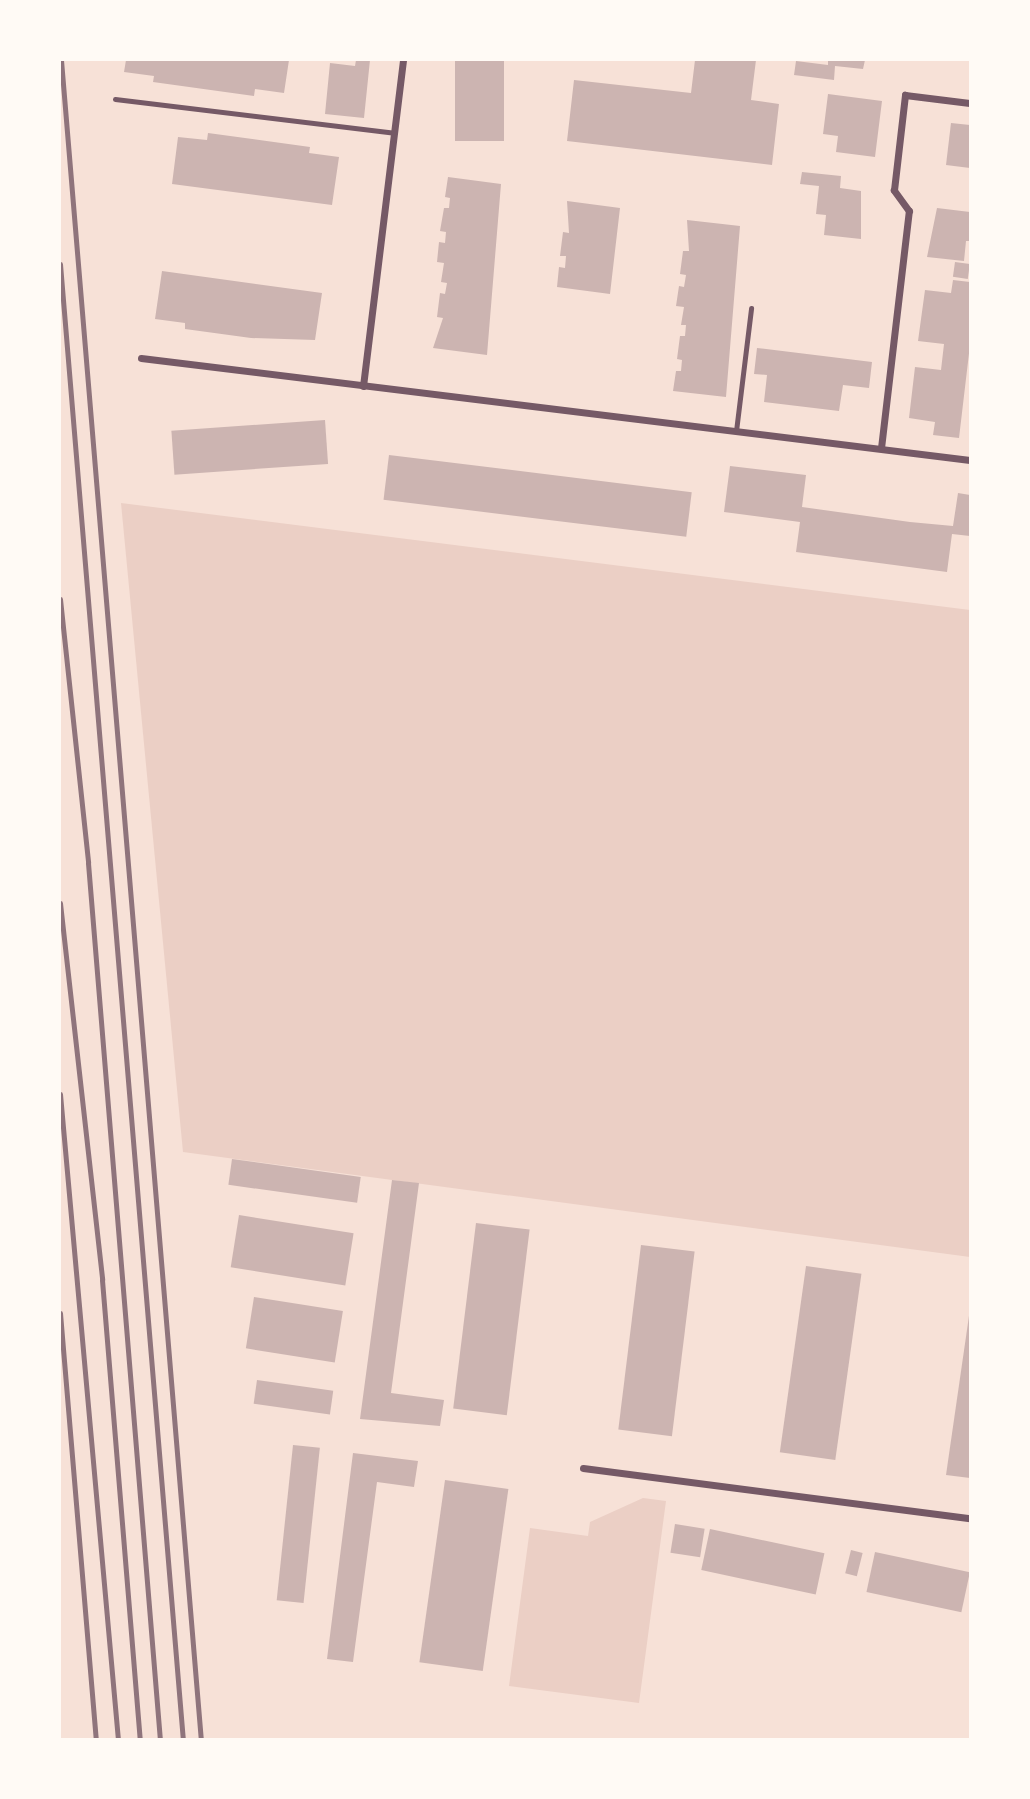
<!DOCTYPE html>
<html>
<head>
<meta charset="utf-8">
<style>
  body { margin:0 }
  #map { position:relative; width:1030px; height:1799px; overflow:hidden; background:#f7e1d7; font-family:"IBM Plex Serif",serif }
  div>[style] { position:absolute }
  .green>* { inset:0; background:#ebcfc5 }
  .building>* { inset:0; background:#ccb4b1; transform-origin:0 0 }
  .service>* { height:5px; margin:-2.5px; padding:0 2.5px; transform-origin:2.5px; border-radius:2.5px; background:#755966 }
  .minor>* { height:7px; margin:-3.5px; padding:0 3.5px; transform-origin:3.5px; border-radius:3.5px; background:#755966 }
  .rail>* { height:5px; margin:-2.5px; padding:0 2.5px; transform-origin:2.5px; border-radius:2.5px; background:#8f747c }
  span { translate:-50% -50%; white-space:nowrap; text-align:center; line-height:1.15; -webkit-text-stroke:6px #fffaf5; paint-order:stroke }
  .frame { position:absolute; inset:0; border:61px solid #fffaf5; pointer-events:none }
</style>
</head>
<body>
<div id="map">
  <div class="green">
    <div style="clip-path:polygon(121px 503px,970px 610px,970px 1257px,183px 1152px)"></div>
    <div style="clip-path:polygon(643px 1498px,666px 1501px,639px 1703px,509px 1686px,530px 1528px,588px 1536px,590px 1522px)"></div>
  </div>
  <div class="building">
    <div style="clip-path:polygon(126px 60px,289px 60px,284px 93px,255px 89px,254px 96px,153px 82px,154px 76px,124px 72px)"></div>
    <div style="clip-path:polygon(356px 60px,370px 60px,364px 118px,325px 114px,330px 63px,355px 66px)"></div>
    <div style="left:455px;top:60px;width:49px;height:81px"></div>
    <div style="clip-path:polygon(695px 60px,756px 60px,751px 100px,779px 104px,772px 165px,567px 141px,574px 80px,691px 93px)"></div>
    <div style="clip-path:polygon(828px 60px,865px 60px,863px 69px,835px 66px,834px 80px,794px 75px,796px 61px,828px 65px)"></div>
    <div style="clip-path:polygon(828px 94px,882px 101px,875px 157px,836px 152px,838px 136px,823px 134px)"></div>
    <div style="clip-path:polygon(951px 123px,970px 125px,970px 168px,946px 165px)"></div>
    <div style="clip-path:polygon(208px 133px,310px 147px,309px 153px,339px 157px,332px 205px,172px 184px,178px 137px,207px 140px)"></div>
    <div style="clip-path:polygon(802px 172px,841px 176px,840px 188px,861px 191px,861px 239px,824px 235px,826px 215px,816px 214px,819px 186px,800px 184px)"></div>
    <div style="clip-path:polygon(448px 177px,501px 184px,487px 355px,433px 348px,443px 318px,437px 317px,440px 293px,445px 294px,447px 283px,441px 282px,444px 263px,437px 262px,439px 242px,445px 243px,446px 232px,440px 231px,444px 208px,449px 208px,450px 198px,445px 197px)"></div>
    <div style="clip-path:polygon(567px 201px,620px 208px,610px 294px,557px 287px,559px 267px,565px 268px,566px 256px,560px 256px,563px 232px,569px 233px)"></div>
    <div style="clip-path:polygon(937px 208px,970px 212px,970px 241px,966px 241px,964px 261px,927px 257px)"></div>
    <div style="clip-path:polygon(687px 220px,740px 226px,726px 397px,673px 391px,676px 371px,681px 371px,682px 360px,677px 359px,680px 336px,685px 336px,686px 325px,681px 325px,684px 307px,676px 306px,679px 286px,684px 287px,686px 275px,680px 274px,683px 251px,689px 251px)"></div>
    <div style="left:955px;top:262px;width:15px;height:15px;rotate:8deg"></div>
    <div style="clip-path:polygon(162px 271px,322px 293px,315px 340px,251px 338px,185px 329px,185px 323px,155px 319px)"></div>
    <div style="clip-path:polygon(953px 280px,970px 282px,970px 345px,959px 438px,933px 435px,935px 422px,909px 418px,915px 367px,941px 370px,944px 344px,918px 341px,925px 290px,951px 293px)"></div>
    <div style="clip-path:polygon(757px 348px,872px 362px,869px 388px,843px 385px,839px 411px,764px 402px,767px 375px,754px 374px)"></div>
    <div style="left:325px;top:420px;width:44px;height:154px;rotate:86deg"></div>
    <div style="left:389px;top:455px;width:305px;height:45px;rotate:7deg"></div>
    <div style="clip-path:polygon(730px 466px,806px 475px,802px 507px,910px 522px,953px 526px,958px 493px,970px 495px,970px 536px,952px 534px,947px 572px,796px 552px,800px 522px,724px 512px)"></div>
    <div style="left:232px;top:1159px;width:130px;height:26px;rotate:8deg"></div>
    <div style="clip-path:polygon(392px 1180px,419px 1183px,391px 1393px,444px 1400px,440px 1426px,360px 1419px)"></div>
    <div style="left:239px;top:1215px;width:116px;height:53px;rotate:9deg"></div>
    <div style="left:476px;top:1223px;width:54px;height:187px;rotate:7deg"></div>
    <div style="left:641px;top:1245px;width:54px;height:186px;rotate:7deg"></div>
    <div style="left:806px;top:1266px;width:56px;height:188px;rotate:8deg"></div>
    <div style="left:254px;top:1297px;width:90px;height:52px;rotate:9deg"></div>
    <div style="clip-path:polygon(970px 1309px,970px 1478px,946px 1475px)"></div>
    <div style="left:257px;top:1380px;width:77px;height:24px;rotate:8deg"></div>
    <div style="left:293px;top:1445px;width:27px;height:156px;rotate:6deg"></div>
    <div style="clip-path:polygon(353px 1453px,418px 1461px,414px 1487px,377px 1482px,353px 1662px,327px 1659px)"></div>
    <div style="left:445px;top:1480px;width:64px;height:184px;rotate:8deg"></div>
    <div style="left:675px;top:1524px;width:30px;height:29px;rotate:9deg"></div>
    <div style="left:710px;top:1529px;width:117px;height:42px;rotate:12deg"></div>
    <div style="left:851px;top:1550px;width:12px;height:24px;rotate:14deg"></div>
    <div style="left:875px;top:1552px;width:97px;height:41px;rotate:12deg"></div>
  </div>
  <div class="service">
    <div style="left:115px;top:99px;width:281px;rotate:6.9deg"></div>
    <div style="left:736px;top:431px;width:124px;rotate:-83deg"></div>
  </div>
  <div class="minor">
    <div style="left:141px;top:358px;width:835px;rotate:7.01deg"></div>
    <div style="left:363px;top:386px;width:328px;rotate:-83deg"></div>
    <div style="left:881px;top:448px;width:239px;rotate:-83.3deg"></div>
    <div style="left:909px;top:211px;width:26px;rotate:-126deg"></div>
    <div style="left:894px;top:190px;width:96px;rotate:-83.4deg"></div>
    <div style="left:905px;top:95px;width:65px;rotate:7deg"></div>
    <div style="left:583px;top:1468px;width:390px;rotate:7.4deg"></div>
  </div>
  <div class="rail">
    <div style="left:61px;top:60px;width:1686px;rotate:85.24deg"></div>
    <div style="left:60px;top:264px;width:1481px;rotate:85.24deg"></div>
    <div style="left:60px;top:599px;width:265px;rotate:83.9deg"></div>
    <div style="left:88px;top:863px;width:880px;rotate:85.31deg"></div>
    <div style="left:60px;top:903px;width:379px;rotate:83.6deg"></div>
    <div style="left:102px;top:1280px;width:462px;rotate:85.3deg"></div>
    <div style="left:60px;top:1094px;width:649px;rotate:84.87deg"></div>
    <div style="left:60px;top:1313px;width:429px;rotate:85.2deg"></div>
  </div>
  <div class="frame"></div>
</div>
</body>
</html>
